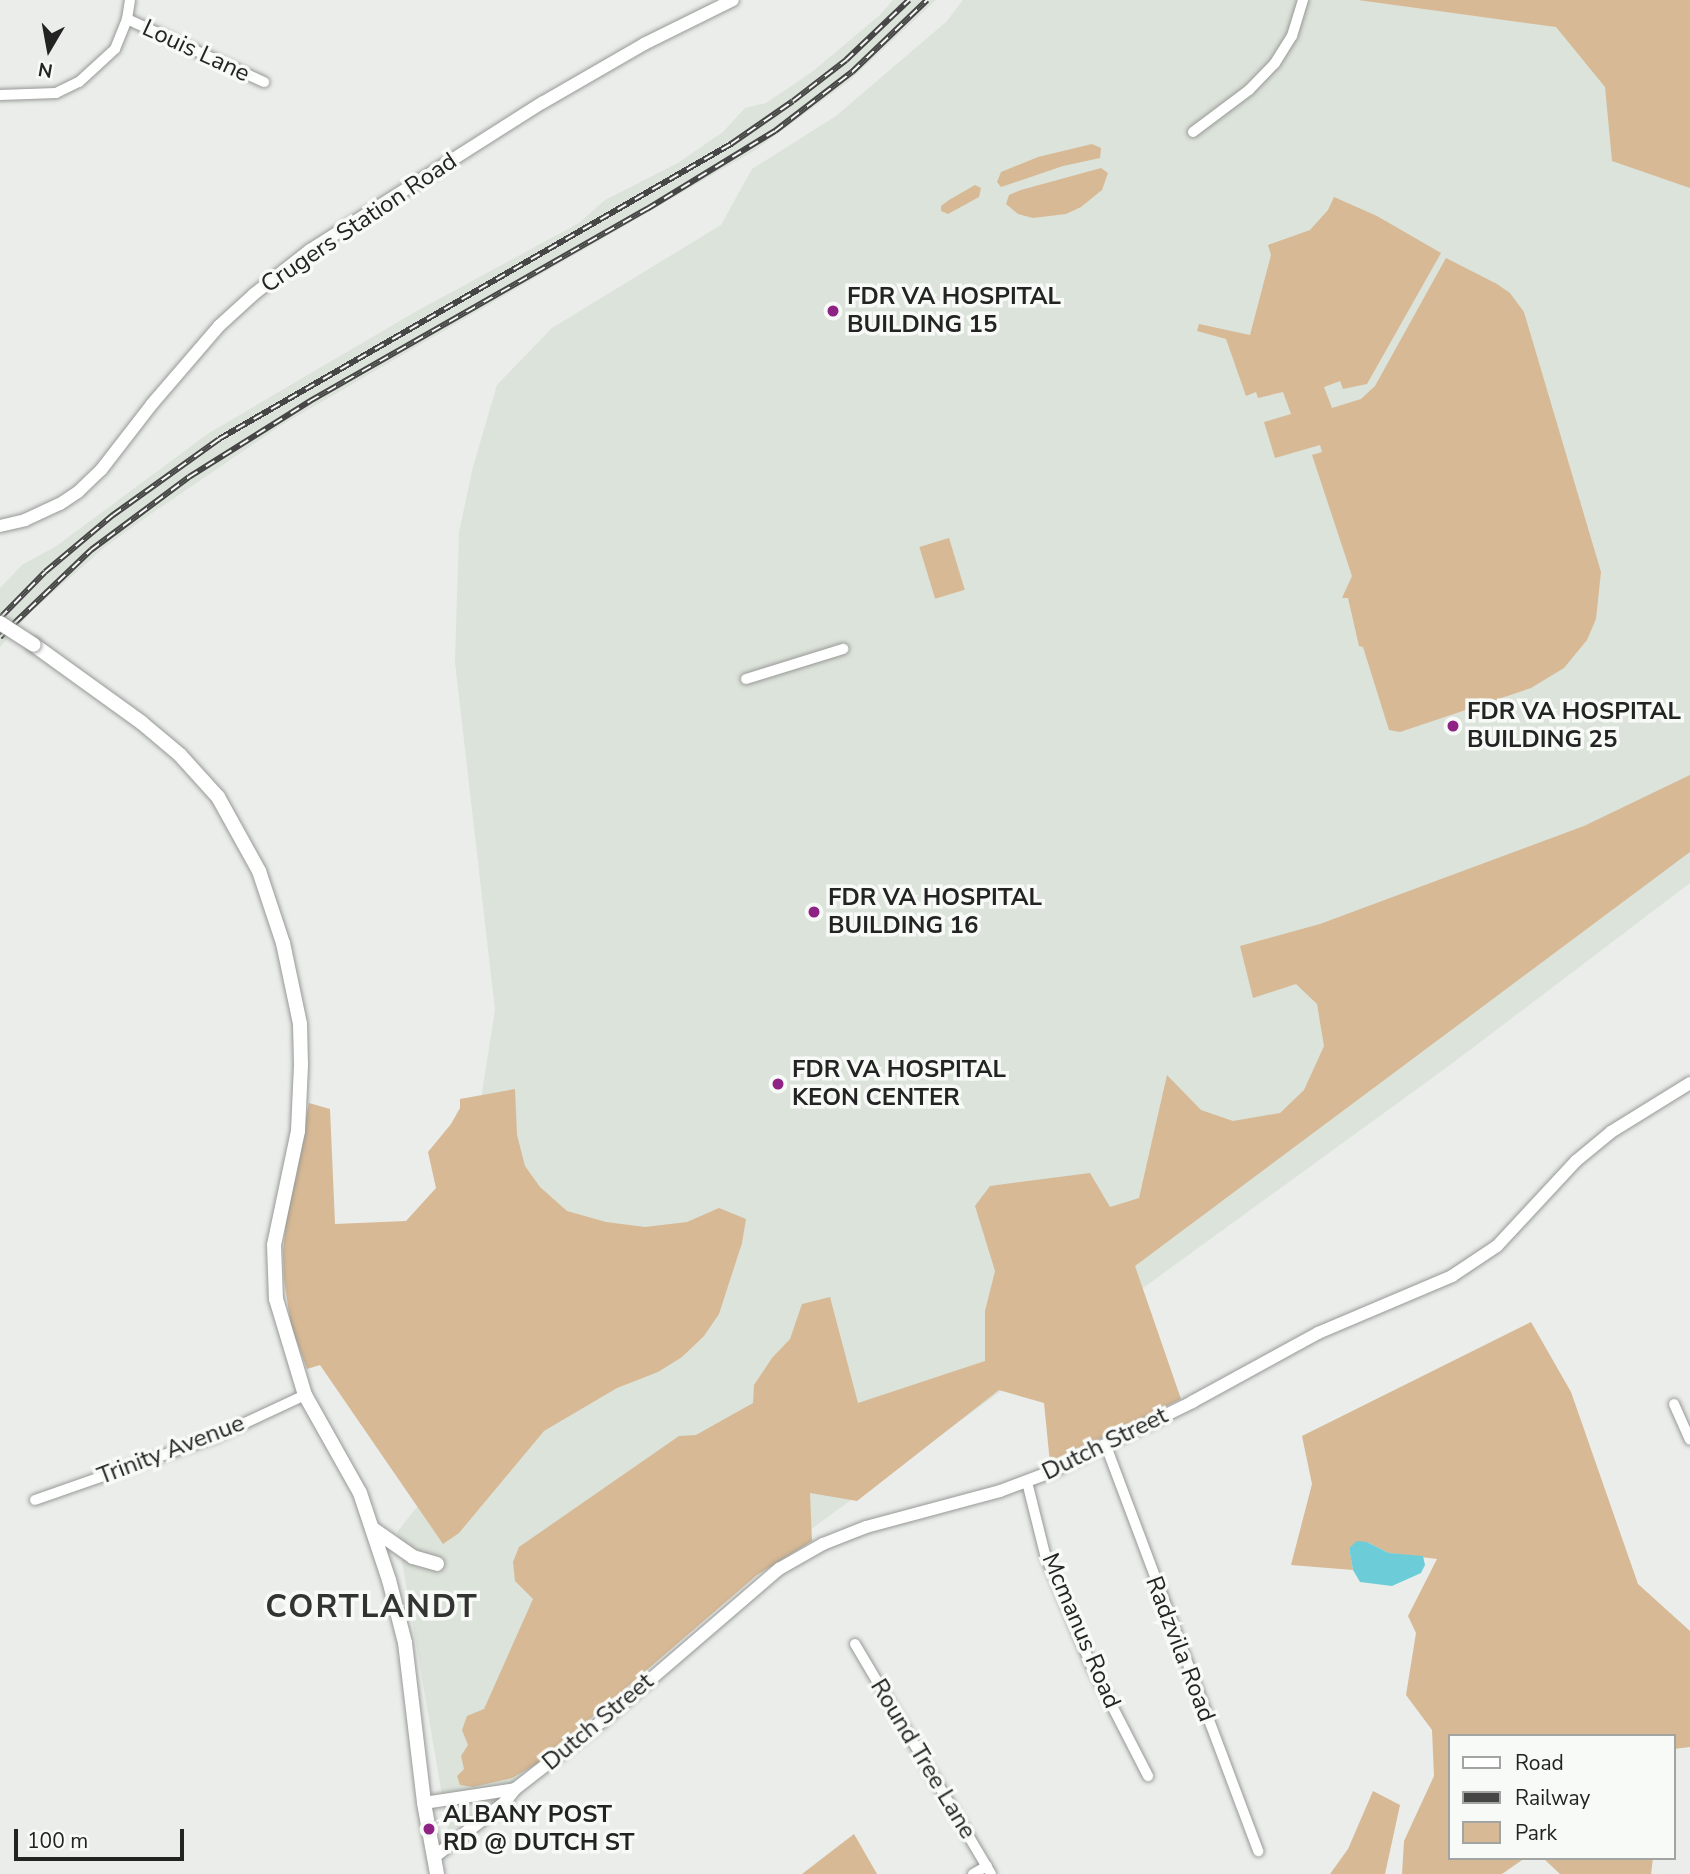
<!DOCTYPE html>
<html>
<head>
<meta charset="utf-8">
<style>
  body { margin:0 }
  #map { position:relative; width:1690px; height:1874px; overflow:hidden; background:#eaedea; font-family:"Nunito Sans",sans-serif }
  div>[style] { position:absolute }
  .built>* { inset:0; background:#dce3da }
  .green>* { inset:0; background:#d7b995; transform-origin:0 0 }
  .water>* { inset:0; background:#6ccdd8 }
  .roads { filter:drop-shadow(0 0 2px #979996) drop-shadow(0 0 2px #979996) }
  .minor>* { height:10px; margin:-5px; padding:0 5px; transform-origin:5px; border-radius:5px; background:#fff }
  .tertiary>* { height:12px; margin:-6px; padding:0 6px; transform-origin:6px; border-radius:6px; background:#fff }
  .secondary>* { height:14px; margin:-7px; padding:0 7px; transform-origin:7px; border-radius:7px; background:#fff }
  .rail>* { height:6px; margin-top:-3px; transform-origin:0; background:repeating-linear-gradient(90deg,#f8faf7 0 10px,#454645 0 20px); box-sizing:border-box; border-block:2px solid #454645 }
  .bridges { filter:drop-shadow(0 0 2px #979996) drop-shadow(0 0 2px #979996) }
  .secondary-bridge>* { height:14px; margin:-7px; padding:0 7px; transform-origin:7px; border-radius:7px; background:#fff }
  .dots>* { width:19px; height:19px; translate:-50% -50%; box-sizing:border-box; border:4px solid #f8faf7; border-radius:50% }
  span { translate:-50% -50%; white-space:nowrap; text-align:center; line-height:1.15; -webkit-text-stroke:7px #f8faf7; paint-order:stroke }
  .street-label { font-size:24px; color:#222322 }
  .poi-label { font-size:24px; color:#222322; font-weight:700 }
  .left { translate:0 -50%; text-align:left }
  .district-label { font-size:32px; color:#333432; font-weight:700; letter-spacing:2px }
  .legend { position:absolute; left:1448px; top:1734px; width:228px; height:126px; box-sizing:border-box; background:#f8faf7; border:2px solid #a2a4a2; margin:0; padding:9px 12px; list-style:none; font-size:21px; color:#222322 }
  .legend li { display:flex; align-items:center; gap:14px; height:35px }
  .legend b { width:35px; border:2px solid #a2a4a2 }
  .north { position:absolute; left:14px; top:14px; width:70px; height:70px; -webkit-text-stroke:5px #f8faf7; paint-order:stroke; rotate:190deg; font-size:19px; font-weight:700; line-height:28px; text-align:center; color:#222322 }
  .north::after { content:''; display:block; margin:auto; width:24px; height:32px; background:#222322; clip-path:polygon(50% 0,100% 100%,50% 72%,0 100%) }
  .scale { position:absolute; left:14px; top:1829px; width:170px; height:32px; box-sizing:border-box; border:4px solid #222322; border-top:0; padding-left:9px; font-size:21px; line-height:24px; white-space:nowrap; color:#222322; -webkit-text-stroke:5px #f8faf7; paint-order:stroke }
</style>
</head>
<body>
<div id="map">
  <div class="built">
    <div style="clip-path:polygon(893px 0,936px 0,849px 81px,757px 149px,280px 426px,148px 516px,105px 547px,32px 611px,0 647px,0 588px,22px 565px,55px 547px,209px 433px,415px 312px,579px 223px,605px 200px,678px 163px,723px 132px,745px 108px,766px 103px,812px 72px,880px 15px)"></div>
    <div style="clip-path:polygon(963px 0,1690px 0,1690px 883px,1454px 1062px,792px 1543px,468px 1823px,448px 1830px,397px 1532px,473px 1437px,467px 1188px,495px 1010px,455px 662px,459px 532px,473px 467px,497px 385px,552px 328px,721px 225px,752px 169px,836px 116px,946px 22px)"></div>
  </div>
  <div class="green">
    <div style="clip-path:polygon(1358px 0,1690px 0,1690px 188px,1612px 161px,1605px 87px,1556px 27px)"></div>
    <div style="clip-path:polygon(1092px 144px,1101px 148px,1100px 158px,1063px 166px,1001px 187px,997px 182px,1001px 172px,1038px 157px)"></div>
    <div style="clip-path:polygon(1101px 168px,1108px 173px,1102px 190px,1081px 207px,1066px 214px,1033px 218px,1018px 214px,1006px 204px,1009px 195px,1021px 190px)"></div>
    <div style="clip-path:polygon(975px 185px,981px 188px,979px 197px,948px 214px,941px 211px,941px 206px,949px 200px)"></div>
    <div style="clip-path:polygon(1334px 197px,1377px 216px,1441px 253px,1367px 384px,1343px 389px,1340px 381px,1324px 387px,1332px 408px,1361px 399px,1375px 386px,1446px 258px,1497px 284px,1510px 293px,1524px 312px,1601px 572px,1596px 619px,1587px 640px,1564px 668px,1531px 688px,1400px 732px,1389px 730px,1363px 647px,1359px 646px,1348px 598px,1342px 598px,1352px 576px,1312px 455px,1322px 452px,1320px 445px,1275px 458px,1264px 422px,1291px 414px,1283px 392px,1258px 398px,1256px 392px,1246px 396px,1226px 339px,1197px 331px,1199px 324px,1250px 335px,1271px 255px,1268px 245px,1310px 230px,1328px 210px)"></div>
    <div style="left:949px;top:538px;width:54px;height:31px;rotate:73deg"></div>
    <div style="clip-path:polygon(1690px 775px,1690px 852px,1135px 1266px,1181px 1399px,1050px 1463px,1044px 1403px,999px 1390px,857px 1501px,810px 1493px,812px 1541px,757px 1575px,540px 1762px,512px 1778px,473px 1787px,460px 1785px,457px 1776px,464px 1769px,461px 1756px,468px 1745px,462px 1730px,467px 1716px,484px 1709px,533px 1599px,515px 1581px,513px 1562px,519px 1547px,679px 1436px,696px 1435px,753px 1403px,754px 1385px,772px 1358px,790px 1339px,802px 1304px,830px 1297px,858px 1403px,985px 1361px,985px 1311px,995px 1271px,975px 1206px,990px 1186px,1090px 1173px,1110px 1207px,1139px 1198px,1167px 1075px,1201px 1110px,1233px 1121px,1280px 1113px,1304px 1090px,1324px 1046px,1317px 1004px,1296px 984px,1253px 998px,1240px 946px,1320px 924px,1584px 826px)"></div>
    <div style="clip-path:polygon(515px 1089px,517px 1135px,525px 1166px,540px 1187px,567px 1211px,606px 1222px,645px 1227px,687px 1222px,719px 1208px,746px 1219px,742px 1243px,719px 1314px,704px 1336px,682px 1357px,658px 1372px,617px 1388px,544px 1431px,459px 1533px,443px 1544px,320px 1365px,307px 1369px,291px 1326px,284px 1279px,283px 1251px,287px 1214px,309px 1103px,330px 1109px,335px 1224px,406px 1221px,436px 1188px,428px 1152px,451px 1124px,460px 1108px,460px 1099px)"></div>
    <div style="clip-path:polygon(1531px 1322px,1571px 1392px,1638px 1584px,1690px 1631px,1690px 1747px,1674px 1749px,1674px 1736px,1450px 1736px,1450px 1858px,1525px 1858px,1502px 1874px,1402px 1874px,1404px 1841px,1434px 1776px,1432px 1730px,1406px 1695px,1416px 1633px,1408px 1616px,1437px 1559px,1389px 1553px,1367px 1542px,1349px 1548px,1353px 1570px,1291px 1565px,1312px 1484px,1302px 1436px)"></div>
    <div style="clip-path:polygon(1373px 1791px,1400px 1805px,1385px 1874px,1330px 1874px,1348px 1849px)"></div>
    <div style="clip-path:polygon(854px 1834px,877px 1874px,802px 1874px)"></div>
    <div style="clip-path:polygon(1543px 1858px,1653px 1858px,1651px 1874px,1560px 1874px)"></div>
  </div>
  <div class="water">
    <div style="clip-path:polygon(1357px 1541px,1367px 1542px,1389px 1553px,1423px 1556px,1425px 1565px,1421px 1573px,1392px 1586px,1360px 1582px,1353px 1570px,1349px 1548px)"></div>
  </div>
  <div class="roads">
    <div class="minor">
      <div style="left:127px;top:19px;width:151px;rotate:24.7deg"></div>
      <div style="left:0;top:95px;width:56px;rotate:-2deg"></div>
      <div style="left:56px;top:93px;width:25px;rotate:-26deg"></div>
      <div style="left:79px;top:82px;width:49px;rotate:-42.5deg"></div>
      <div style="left:115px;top:49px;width:32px;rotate:-68deg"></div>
      <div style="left:127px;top:19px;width:19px;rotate:-81deg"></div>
      <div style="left:1193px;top:132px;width:70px;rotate:-36.9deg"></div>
      <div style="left:1249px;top:90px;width:37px;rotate:-46deg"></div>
      <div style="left:1275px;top:63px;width:32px;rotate:-58deg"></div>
      <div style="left:1292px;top:36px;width:38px;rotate:-73deg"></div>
      <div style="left:746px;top:679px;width:102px;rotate:-17.2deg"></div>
      <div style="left:1674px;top:1404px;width:39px;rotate:66deg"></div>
      <div style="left:1106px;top:1446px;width:433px;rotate:69.4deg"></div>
      <div style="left:1027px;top:1482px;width:74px;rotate:76deg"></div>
      <div style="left:1045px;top:1554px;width:120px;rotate:67.5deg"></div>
      <div style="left:1091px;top:1665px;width:125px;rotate:62.8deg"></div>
      <div style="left:35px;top:1500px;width:191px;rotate:-19.3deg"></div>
      <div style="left:215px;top:1437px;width:99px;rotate:-25deg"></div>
      <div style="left:855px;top:1644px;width:267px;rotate:59.4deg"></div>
      <div style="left:973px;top:1874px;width:16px;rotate:-30deg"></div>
    </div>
    <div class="tertiary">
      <div style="left:0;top:526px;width:26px;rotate:-13deg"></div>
      <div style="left:25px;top:520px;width:38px;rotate:-25deg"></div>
      <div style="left:60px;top:504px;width:22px;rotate:-34deg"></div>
      <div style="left:78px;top:492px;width:32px;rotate:-44deg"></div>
      <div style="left:101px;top:470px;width:83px;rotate:-52.3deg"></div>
      <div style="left:152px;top:404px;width:103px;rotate:-49.3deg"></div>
      <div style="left:219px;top:326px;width:47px;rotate:-42.4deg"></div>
      <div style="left:254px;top:294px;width:71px;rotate:-38.2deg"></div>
      <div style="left:310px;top:250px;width:275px;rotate:-32.4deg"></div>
      <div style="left:542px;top:103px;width:118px;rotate:-30deg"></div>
      <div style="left:644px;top:44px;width:99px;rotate:-26.3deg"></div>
      <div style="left:424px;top:1803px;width:92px;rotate:-8.7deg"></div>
      <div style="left:434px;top:1857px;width:88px;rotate:-37.6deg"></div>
      <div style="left:504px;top:1803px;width:18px;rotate:-52deg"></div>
      <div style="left:515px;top:1789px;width:109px;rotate:-37.9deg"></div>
      <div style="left:601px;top:1722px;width:235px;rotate:-40.7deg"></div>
      <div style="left:779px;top:1569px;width:51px;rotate:-29.6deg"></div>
      <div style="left:823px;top:1544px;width:46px;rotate:-21.6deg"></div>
      <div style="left:866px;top:1527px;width:139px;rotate:-15deg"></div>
      <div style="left:1000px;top:1491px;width:51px;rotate:-20.6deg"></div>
      <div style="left:1048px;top:1473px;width:161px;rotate:-26.2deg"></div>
      <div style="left:1192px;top:1402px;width:144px;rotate:-28.7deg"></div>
      <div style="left:1318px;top:1333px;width:146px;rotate:-23deg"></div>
      <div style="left:1452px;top:1276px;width:54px;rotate:-33.7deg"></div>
      <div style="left:1497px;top:1246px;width:116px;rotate:-47.1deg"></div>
      <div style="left:1576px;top:1161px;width:45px;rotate:-39.6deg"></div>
      <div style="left:1611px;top:1132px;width:93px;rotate:-31.8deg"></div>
    </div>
    <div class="secondary">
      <div style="left:34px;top:645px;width:133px;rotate:35.8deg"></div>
      <div style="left:142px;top:723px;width:50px;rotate:40.1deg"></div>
      <div style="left:180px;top:755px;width:57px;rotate:47.9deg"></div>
      <div style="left:218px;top:797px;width:85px;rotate:61deg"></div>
      <div style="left:259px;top:871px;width:76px;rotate:71.6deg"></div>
      <div style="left:283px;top:943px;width:83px;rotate:78.1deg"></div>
      <div style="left:300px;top:1024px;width:41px;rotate:88.6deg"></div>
      <div style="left:301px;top:1065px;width:66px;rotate:92.6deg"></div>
      <div style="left:298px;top:1131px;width:116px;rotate:101.9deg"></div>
      <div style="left:274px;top:1245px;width:54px;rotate:87.9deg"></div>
      <div style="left:276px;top:1299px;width:100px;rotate:73.2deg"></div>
      <div style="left:305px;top:1395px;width:112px;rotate:60.7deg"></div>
      <div style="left:360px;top:1493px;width:92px;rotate:71.6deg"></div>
      <div style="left:389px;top:1580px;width:65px;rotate:75.7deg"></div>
      <div style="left:405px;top:1643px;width:161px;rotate:83.2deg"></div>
      <div style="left:424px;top:1803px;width:72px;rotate:79.6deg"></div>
      <div style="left:373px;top:1529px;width:49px;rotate:35deg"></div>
      <div style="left:413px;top:1557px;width:25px;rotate:16deg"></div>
    </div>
  </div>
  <div class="rail">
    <div style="left:0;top:618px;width:64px;rotate:-45.6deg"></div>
    <div style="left:45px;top:572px;width:89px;rotate:-40deg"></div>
    <div style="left:113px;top:515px;width:130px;rotate:-35.6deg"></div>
    <div style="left:219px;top:439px;width:591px;rotate:-29.95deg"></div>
    <div style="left:731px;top:144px;width:75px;rotate:-34.7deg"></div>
    <div style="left:793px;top:101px;width:67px;rotate:-37.7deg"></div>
    <div style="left:846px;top:60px;width:87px;rotate:-43.6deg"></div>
    <div style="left:0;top:637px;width:126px;rotate:-43.7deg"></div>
    <div style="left:91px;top:550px;width:122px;rotate:-36.7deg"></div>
    <div style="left:189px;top:477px;width:143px;rotate:-32.1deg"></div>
    <div style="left:310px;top:401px;width:388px;rotate:-29.7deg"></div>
    <div style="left:647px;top:209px;width:150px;rotate:-31.4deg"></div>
    <div style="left:775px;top:131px;width:97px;rotate:-37.5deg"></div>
    <div style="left:852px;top:72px;width:104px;rotate:-43.8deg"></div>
  </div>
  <div class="bridges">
    <div class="secondary-bridge">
      <div style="left:0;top:623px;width:40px;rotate:32.9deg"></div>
    </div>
  </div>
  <div class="dots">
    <div style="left:833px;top:311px;background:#8e2285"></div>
    <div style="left:1453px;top:726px;background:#8e2285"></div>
    <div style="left:814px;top:912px;background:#8e2285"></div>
    <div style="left:778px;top:1084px;background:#8e2285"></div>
    <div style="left:429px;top:1829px;background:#8e2285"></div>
  </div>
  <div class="street-label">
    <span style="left:196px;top:51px;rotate:25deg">Louis Lane</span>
    <span style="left:359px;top:223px;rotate:-34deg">Crugers Station Road</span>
    <span style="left:1105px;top:1444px;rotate:-26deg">Dutch Street</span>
    <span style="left:171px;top:1450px;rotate:-21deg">Trinity Avenue</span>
    <span style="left:1081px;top:1631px;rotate:67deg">Mcmanus Road</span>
    <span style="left:1180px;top:1649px;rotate:69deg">Radzvila Road</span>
    <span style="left:598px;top:1722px;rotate:-40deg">Dutch Street</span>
    <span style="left:923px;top:1759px;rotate:59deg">Round Tree Lane</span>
  </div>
  <div class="poi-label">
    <span class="left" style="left:847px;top:311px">FDR VA HOSPITAL<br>BUILDING 15</span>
    <span class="left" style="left:1467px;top:726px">FDR VA HOSPITAL<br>BUILDING 25</span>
    <span class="left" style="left:828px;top:912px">FDR VA HOSPITAL<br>BUILDING 16</span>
    <span class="left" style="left:792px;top:1084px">FDR VA HOSPITAL<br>KEON CENTER</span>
    <span class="left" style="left:443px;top:1829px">ALBANY POST<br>RD @ DUTCH ST</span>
  </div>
  <div class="district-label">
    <span style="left:372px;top:1607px">CORTLANDT</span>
  </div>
  <ul class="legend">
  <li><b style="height:9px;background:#fff"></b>Road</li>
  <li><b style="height:9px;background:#454645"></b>Railway</li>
  <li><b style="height:19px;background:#d7b995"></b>Park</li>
  </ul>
  <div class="north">N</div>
  <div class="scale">100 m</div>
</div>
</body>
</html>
